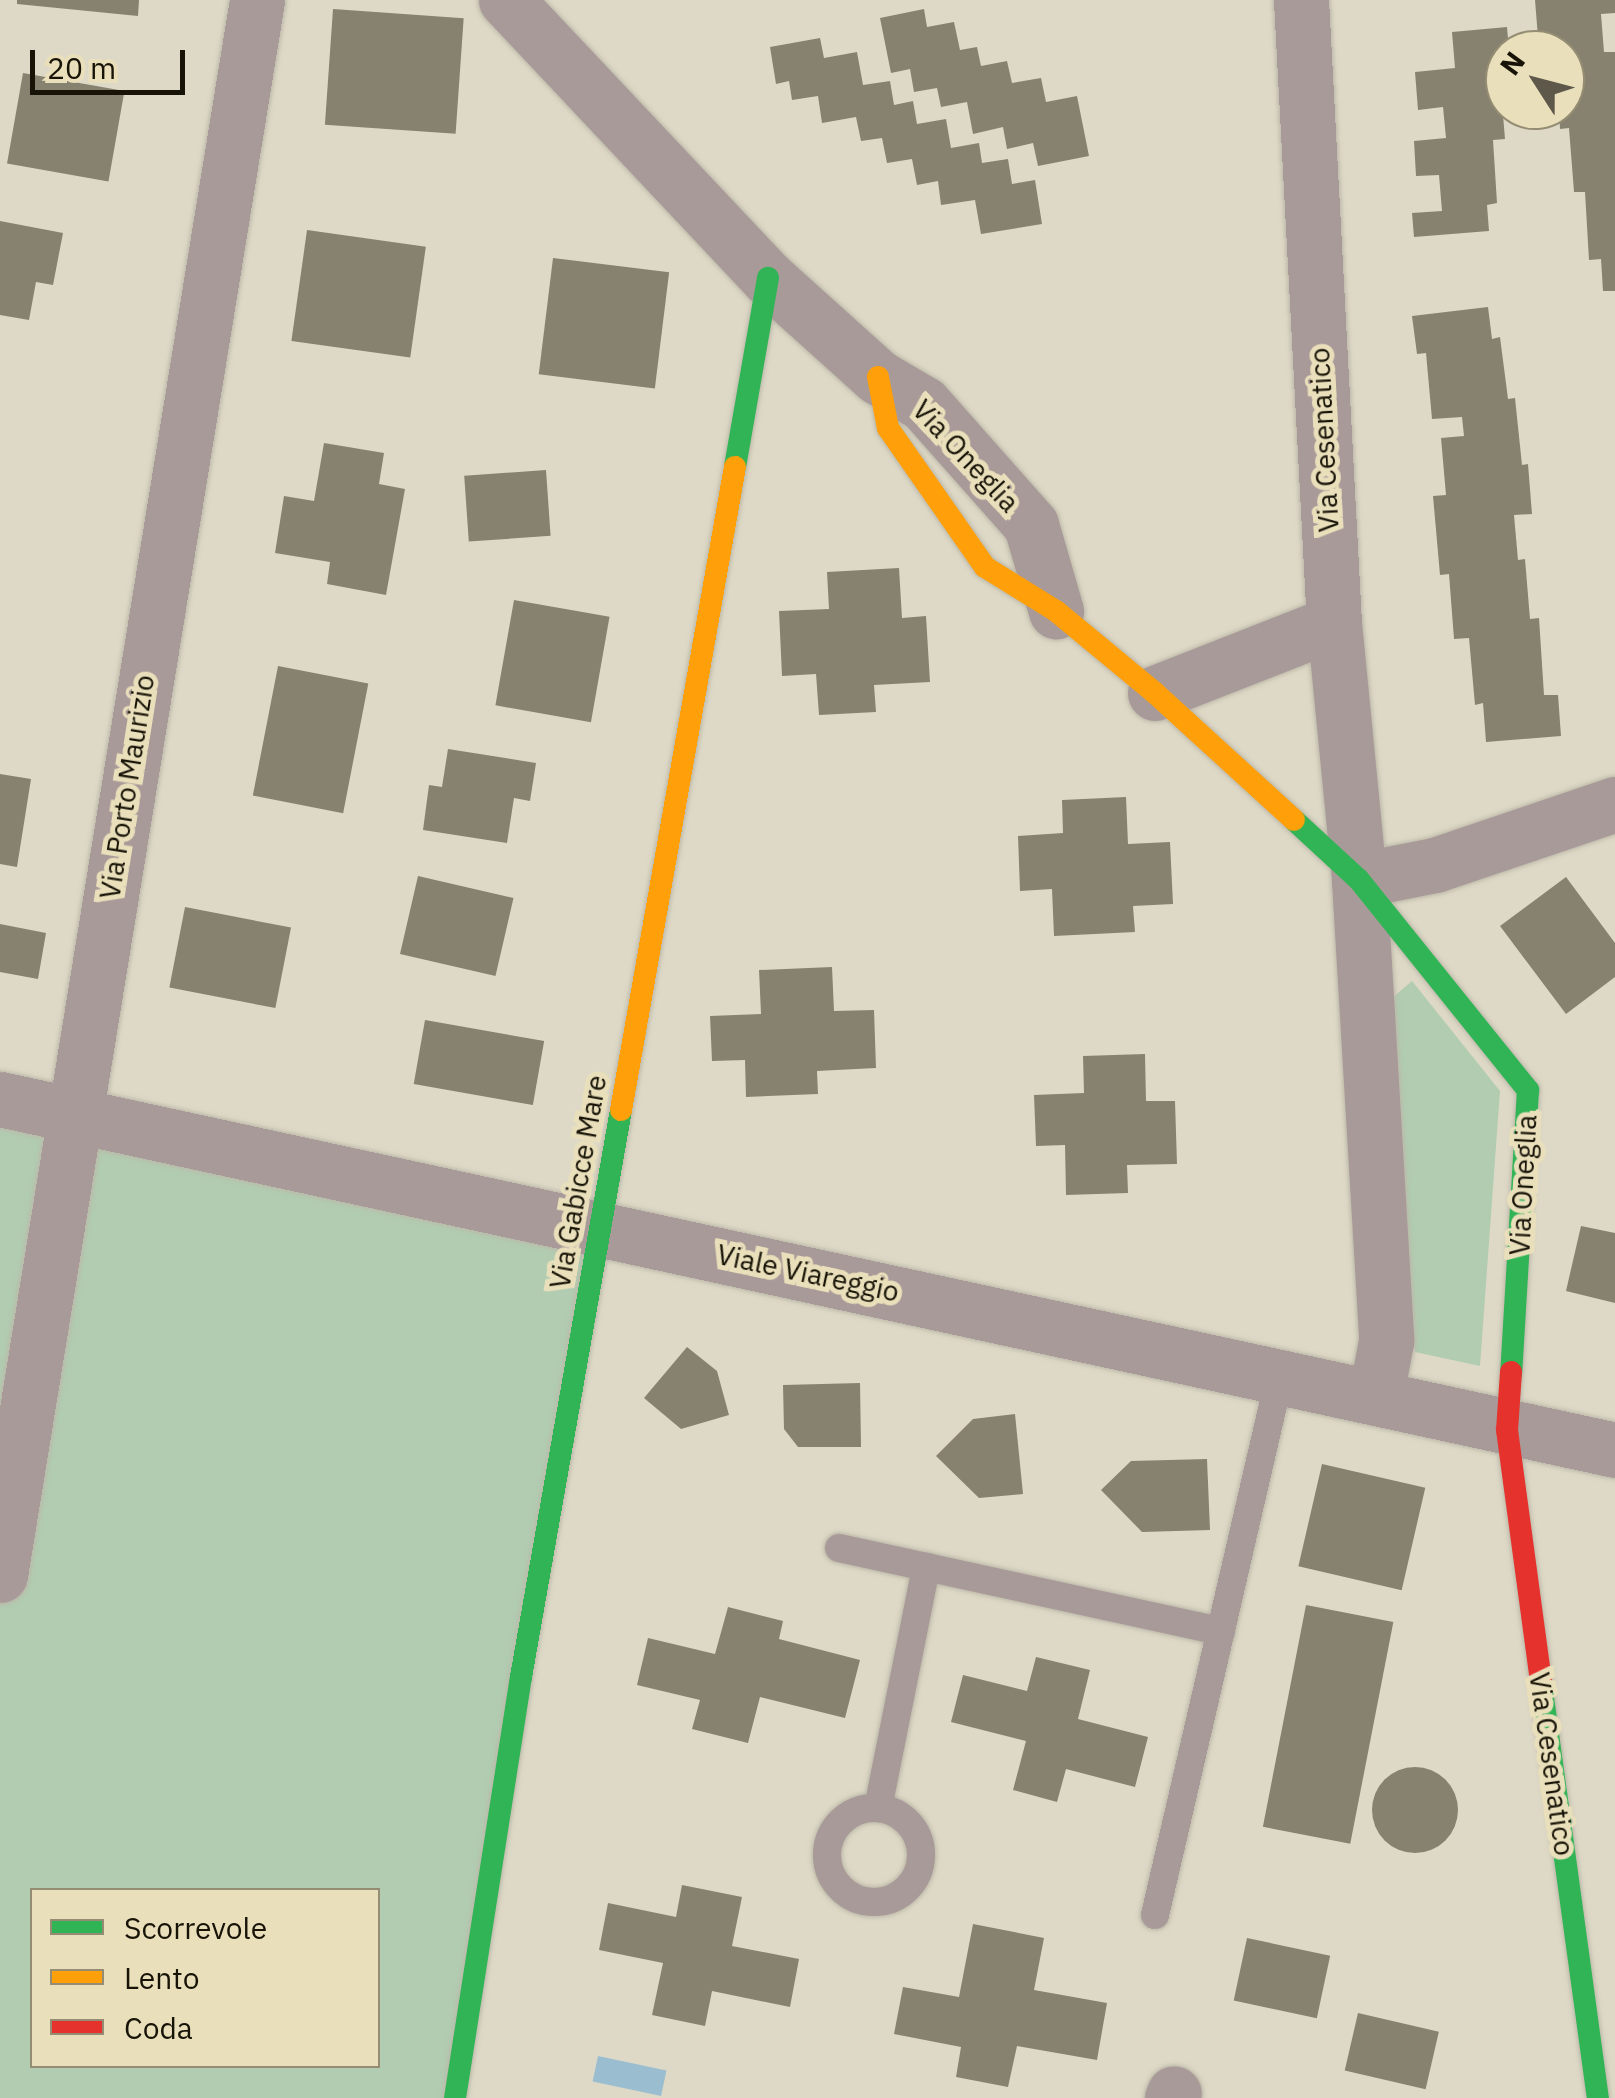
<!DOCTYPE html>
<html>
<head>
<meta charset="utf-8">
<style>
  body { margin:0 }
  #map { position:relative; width:1615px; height:2098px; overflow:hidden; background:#ded9c6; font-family:"IBM Plex Sans",sans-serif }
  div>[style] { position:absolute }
  .green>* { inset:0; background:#b1ccb1 }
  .water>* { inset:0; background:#9abed0; transform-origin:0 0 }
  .building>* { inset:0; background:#87826f; transform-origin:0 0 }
  .round { border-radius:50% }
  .roads { filter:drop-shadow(0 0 2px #bcb8a9) drop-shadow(0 0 2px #bcb8a9) }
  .lane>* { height:28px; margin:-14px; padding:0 14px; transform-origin:14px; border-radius:14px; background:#a89a98 }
  .lane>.ring { margin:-14px; padding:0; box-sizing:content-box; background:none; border:28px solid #a89a98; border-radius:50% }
  .street>* { height:55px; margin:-27.5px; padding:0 27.5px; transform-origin:27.5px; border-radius:27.5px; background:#a89a98 }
  .fast>* { height:22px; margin:-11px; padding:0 11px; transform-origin:11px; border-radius:11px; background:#30b455 }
  .slow>* { height:22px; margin:-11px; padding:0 11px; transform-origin:11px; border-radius:11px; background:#ff9f0a }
  .jam>* { height:22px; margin:-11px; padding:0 11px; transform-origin:11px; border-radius:11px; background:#e5322d }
  span { translate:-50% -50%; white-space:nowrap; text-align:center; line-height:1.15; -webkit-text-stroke:10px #e9dfbb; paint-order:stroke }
  .street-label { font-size:28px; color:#171307 }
  .legend { position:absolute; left:30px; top:1888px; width:350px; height:180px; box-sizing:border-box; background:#e9dfbb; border:2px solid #958d73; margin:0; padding:12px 18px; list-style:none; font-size:30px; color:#171307 }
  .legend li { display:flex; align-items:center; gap:20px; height:50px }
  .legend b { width:50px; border:2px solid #958d73 }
  .north { position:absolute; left:1485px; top:30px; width:100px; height:100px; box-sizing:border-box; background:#e9dfbb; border:2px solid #958d73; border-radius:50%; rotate:306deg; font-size:28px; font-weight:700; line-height:40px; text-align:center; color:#171307 }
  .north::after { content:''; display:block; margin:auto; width:35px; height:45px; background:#5d584a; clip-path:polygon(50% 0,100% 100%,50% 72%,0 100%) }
  .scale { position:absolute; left:30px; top:50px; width:155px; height:45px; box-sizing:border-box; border:5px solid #171307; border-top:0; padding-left:12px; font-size:30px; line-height:35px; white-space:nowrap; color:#171307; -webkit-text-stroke:8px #e9dfbb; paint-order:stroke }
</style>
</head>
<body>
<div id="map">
  <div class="green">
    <div style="clip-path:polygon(1412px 981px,1500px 1091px,1480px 1366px,1415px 1352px,1391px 999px)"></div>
    <div style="clip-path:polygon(evenodd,0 1099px,601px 1228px,450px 2098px,0 2098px,0 1099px,32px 1890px,378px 1890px,378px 2066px,32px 2066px,32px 1890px)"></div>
  </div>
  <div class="water">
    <div style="left:598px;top:2056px;width:70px;height:26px;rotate:12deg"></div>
  </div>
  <div class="building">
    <div style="clip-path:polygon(17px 0,139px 0,138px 16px,17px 4px)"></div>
    <div style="clip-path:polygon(1535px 0,1615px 0,1615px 13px,1601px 14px,1604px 52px,1615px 52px,1615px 291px,1603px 291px,1601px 259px,1589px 260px,1585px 192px,1574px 192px,1569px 128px,1560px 129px,1559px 110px,1565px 110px,1565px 50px,1539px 50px)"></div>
    <div style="left:333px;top:9px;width:131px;height:116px;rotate:4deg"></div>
    <div style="clip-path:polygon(924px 9px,927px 27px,954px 22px,960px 50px,977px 47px,981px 66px,1007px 61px,1012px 83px,1041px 78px,1046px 102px,1077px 96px,1089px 156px,1038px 166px,1033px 143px,1007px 149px,1003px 127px,973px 134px,967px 102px,941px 107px,937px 88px,914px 92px,910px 69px,891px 73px,880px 18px)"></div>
    <div style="clip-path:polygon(1507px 27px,1509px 50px,1498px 55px,1505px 139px,1493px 140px,1497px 203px,1487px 205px,1489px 231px,1414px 237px,1412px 213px,1442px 211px,1439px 175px,1416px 176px,1414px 141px,1446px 138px,1443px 107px,1418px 110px,1415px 72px,1455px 68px,1452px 32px)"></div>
    <div style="clip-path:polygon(820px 38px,824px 58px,857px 52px,863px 85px,890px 81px,894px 105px,913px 101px,917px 124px,946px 119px,951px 148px,979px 143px,982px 163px,1008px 159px,1012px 184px,1035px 180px,1042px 224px,981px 234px,975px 200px,941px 205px,938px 181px,917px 185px,912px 159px,887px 163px,882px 138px,861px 141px,856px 117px,822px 123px,818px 96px,792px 100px,789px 81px,776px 84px,770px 47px)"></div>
    <div style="left:23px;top:73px;width:103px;height:92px;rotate:10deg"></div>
    <div style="clip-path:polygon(0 221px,63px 233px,53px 285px,36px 282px,29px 320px,0 315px)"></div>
    <div style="left:307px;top:230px;width:120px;height:112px;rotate:8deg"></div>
    <div style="left:553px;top:258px;width:117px;height:117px;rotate:7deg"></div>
    <div style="clip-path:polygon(1488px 307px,1492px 339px,1500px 337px,1508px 399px,1515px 398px,1522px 465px,1528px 464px,1532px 514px,1514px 515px,1518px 560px,1525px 559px,1530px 619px,1539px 618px,1544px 695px,1558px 695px,1561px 736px,1486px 742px,1483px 703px,1475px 705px,1469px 638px,1454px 639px,1449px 574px,1440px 575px,1433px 496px,1446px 495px,1441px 438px,1464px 436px,1462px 417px,1432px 419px,1426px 353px,1417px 354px,1412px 316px)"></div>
    <div style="clip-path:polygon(324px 443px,384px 453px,379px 484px,405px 489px,386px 595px,327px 584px,330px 562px,275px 553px,284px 496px,314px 501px)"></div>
    <div style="left:546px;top:470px;width:66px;height:82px;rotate:86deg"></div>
    <div style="clip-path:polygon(899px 568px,902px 618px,926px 616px,930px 682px,874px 685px,876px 712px,819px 715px,816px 674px,782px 676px,779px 611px,829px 609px,827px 572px)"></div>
    <div style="left:514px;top:600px;width:97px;height:107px;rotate:10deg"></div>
    <div style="left:278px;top:666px;width:92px;height:132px;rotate:11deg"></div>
    <div style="clip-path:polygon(448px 749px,536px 763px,530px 801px,514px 798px,507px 843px,423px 830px,429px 785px,442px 787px)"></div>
    <div style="clip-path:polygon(0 774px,31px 779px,17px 867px,0 864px)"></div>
    <div style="clip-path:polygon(1126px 797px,1128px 844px,1170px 842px,1173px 904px,1133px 906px,1135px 932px,1054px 936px,1052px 889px,1020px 891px,1018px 836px,1063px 833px,1062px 800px)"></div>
    <div style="left:418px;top:876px;width:98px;height:80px;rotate:13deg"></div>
    <div style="clip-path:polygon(1566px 877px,1615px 943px,1615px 977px,1566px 1014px,1500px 926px)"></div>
    <div style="left:185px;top:907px;width:108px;height:82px;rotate:11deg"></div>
    <div style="clip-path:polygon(0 924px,46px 933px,38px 979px,0 972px)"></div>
    <div style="clip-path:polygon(832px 967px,834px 1011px,874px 1010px,876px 1068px,817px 1071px,818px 1094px,746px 1097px,745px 1060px,712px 1061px,710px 1016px,761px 1014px,759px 970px)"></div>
    <div style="left:425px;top:1020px;width:121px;height:65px;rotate:10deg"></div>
    <div style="clip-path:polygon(1145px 1054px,1146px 1101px,1175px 1101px,1177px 1164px,1127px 1165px,1128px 1193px,1066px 1195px,1065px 1145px,1036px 1146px,1034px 1095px,1084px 1093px,1083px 1056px)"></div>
    <div style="clip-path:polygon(1581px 1226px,1615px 1233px,1615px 1303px,1566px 1291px)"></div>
    <div style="clip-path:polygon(687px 1347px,717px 1371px,729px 1415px,681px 1429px,644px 1398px)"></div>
    <div style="clip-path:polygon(860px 1383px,861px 1447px,798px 1447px,784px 1429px,783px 1385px)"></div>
    <div style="clip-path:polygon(1015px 1414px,1023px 1494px,979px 1498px,936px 1456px,973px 1419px)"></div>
    <div style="clip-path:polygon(1207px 1459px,1210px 1530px,1142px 1532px,1101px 1490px,1131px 1461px)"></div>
    <div style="left:1322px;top:1464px;width:106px;height:105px;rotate:13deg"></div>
    <div style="left:1306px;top:1605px;width:89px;height:226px;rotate:11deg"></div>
    <div style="clip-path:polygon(728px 1607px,783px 1621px,779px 1639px,860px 1660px,845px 1718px,760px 1697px,748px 1743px,692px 1729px,700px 1700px,637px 1685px,648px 1638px,715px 1654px)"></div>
    <div style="clip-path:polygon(1036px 1657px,1090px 1670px,1078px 1719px,1148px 1737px,1135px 1787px,1066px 1769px,1057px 1802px,1013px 1790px,1026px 1741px,951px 1722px,963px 1675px,1027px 1691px)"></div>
    <div class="round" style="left:1372px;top:1767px;width:86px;height:86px"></div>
    <div style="clip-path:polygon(682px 1885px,742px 1897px,732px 1946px,799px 1959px,790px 2007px,712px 1991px,705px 2026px,652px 2015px,663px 1963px,599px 1950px,608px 1903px,676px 1917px)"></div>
    <div style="clip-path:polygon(973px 1924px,1044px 1938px,1034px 1990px,1107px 2003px,1097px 2060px,1017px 2046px,1008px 2087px,956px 2077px,961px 2047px,894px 2034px,903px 1987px,959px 1997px)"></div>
    <div style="left:1247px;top:1938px;width:85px;height:64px;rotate:12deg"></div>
    <div style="left:1358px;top:2013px;width:83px;height:59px;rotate:13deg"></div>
  </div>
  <div class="roads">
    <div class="lane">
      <div style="left:839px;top:1548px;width:391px;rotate:12.3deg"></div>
      <div class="ring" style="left:827px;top:1808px;width:66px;height:66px"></div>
      <div style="left:878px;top:1808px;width:246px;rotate:-78.7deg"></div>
      <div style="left:1155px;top:1915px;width:554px;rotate:-76.97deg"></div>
    </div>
    <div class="street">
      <div style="left:506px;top:0;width:382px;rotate:46.7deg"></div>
      <div style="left:768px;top:278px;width:148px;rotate:42deg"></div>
      <div style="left:878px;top:377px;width:53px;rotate:30.4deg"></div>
      <div style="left:924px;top:404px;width:162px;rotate:48.5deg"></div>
      <div style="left:1031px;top:525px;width:90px;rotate:73.8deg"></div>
      <div style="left:1301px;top:0;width:624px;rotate:86.97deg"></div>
      <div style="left:1334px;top:623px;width:258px;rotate:84.4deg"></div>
      <div style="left:1359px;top:880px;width:462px;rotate:86.6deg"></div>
      <div style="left:1386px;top:1341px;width:55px;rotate:100.5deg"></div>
      <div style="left:1155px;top:693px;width:192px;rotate:-21.4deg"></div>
      <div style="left:1359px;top:880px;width:77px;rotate:-11.2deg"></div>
      <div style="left:1435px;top:865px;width:190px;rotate:-18.7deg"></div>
      <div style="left:0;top:1099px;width:1653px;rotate:12.26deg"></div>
      <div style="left:0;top:1575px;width:1596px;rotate:-80.73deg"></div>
      <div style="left:1172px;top:2098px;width:5px;rotate:-68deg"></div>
    </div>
    <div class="fast">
      <div style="left:735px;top:467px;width:192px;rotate:-80.1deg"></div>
      <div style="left:1294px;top:820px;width:88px;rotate:42.7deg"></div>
      <div style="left:1359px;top:880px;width:270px;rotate:51.2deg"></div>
      <div style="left:1528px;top:1090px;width:283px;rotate:93.4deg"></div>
      <div style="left:1541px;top:1683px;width:419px;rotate:82.2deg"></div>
      <div style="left:455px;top:2098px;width:426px;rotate:-81.1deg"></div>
      <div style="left:521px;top:1677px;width:576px;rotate:-80deg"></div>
    </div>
    <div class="slow">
      <div style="left:878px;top:377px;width:52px;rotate:78.9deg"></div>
      <div style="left:888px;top:428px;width:169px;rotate:55.1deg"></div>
      <div style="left:985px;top:567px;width:84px;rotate:31.8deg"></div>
      <div style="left:1056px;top:611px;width:129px;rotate:39.6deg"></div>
      <div style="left:1155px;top:693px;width:188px;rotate:42.4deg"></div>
      <div style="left:621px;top:1110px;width:653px;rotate:-79.95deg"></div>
    </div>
    <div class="jam">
      <div style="left:1511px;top:1372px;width:58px;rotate:93.9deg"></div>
      <div style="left:1507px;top:1430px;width:255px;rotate:82.3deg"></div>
    </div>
  </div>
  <div class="street-label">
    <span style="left:1324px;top:440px;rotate:-93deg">Via Cesenatico</span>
    <span style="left:966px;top:456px;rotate:47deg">Via Oneglia</span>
    <span style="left:127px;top:787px;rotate:-81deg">Via Porto Maurizio</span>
    <span style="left:578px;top:1182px;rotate:-80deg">Via Gabicce Mare</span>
    <span style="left:1523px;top:1185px;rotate:-87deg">Via Oneglia</span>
    <span style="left:808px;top:1273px;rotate:12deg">Viale Viareggio</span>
    <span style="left:1552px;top:1764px;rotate:82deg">Via Cesenatico</span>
  </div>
  <ul class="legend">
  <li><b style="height:12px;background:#30b455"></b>Scorrevole</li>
  <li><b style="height:12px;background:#ff9f0a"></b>Lento</li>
  <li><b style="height:12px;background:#e5322d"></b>Coda</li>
  </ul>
  <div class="north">N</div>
  <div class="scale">20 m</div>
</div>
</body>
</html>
